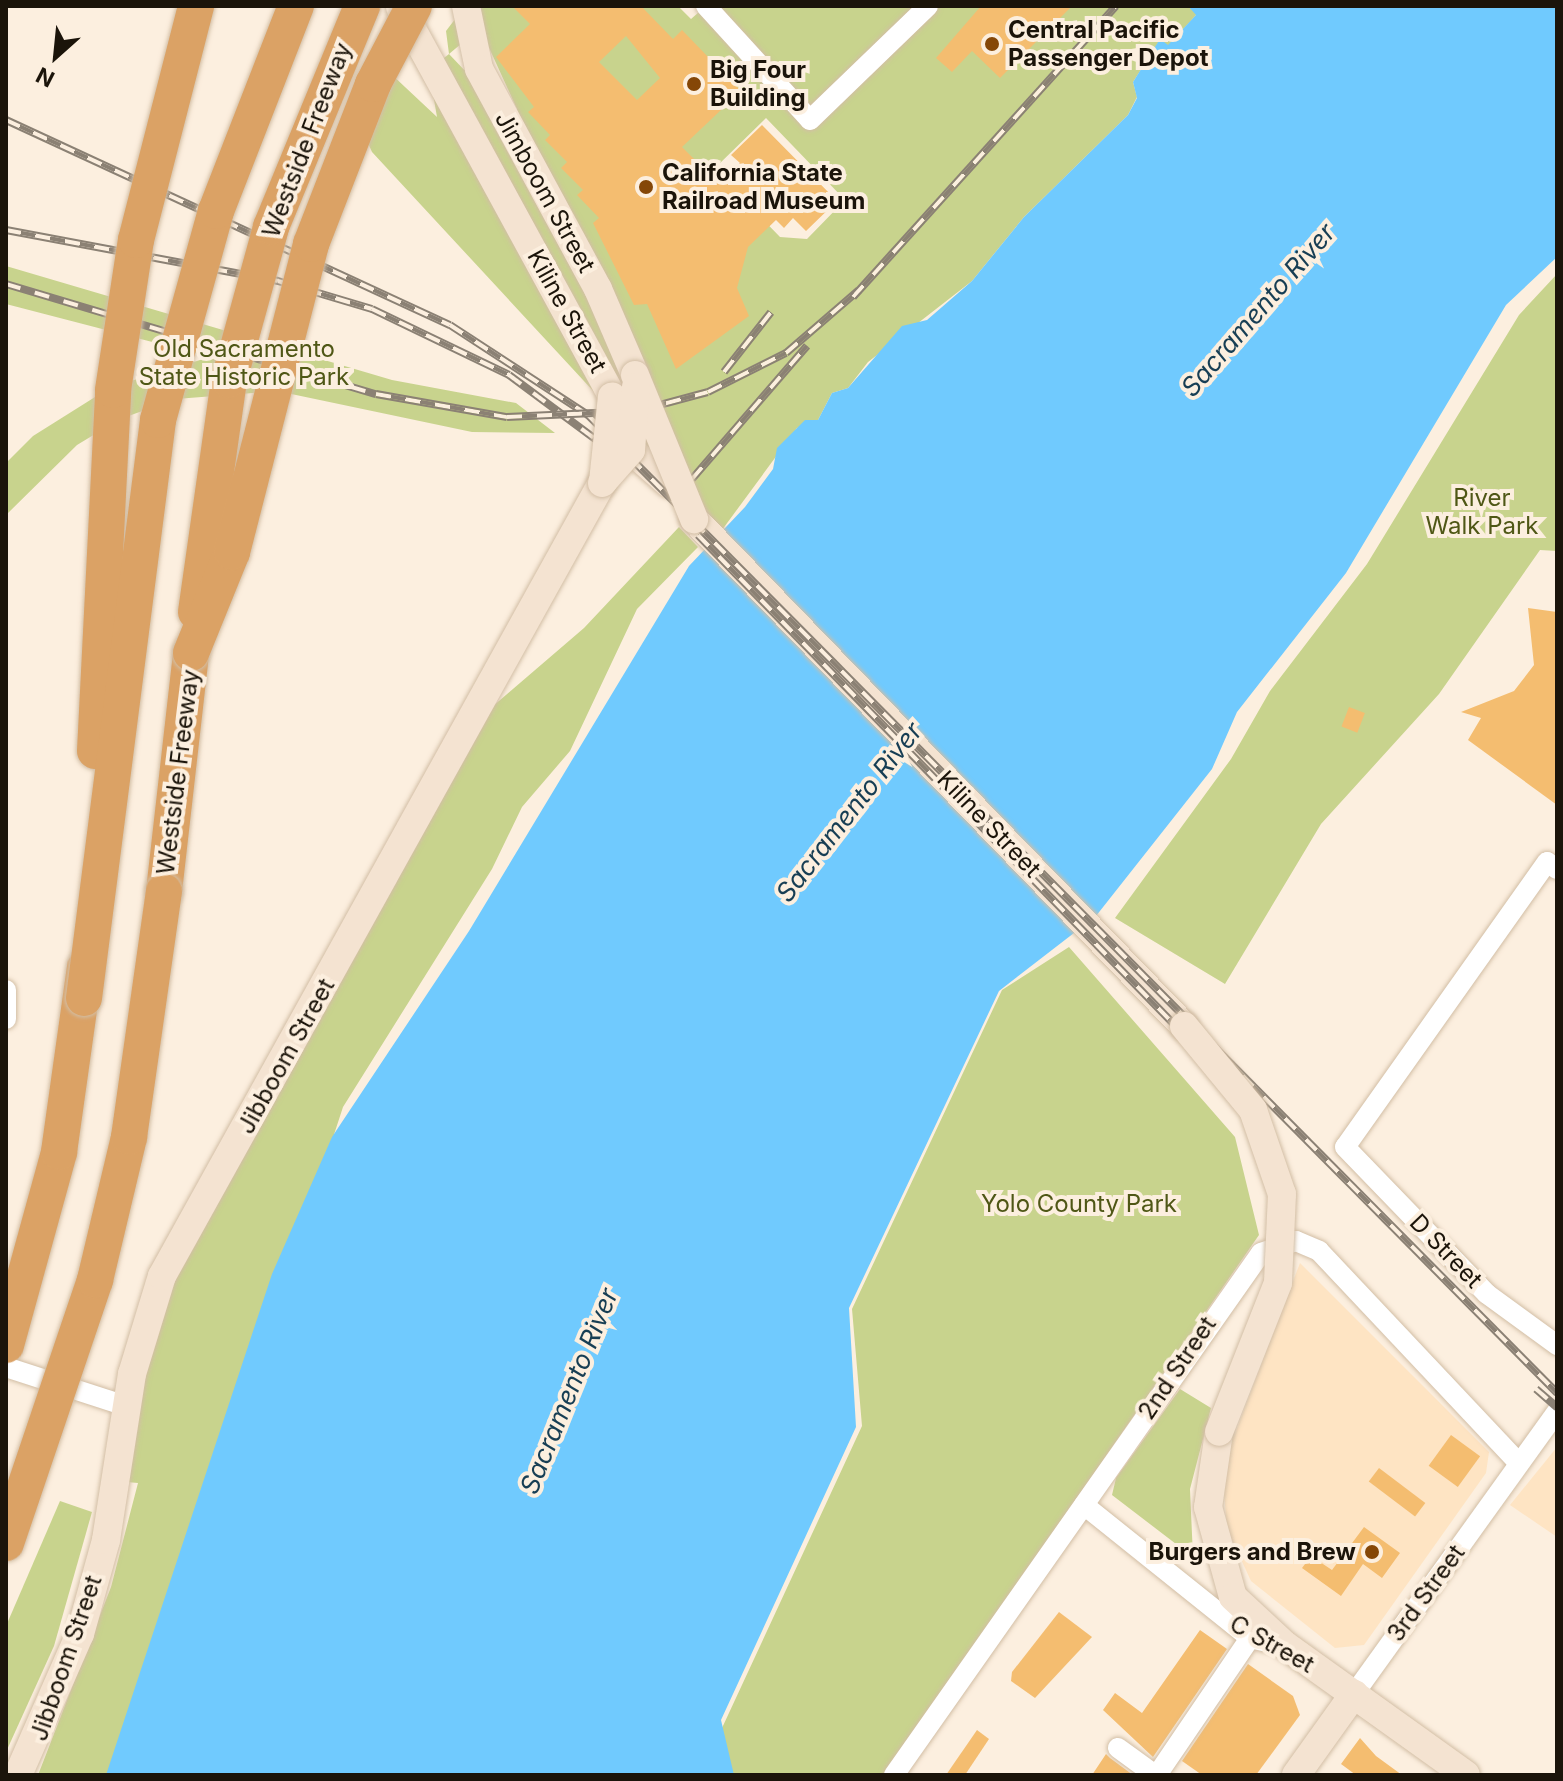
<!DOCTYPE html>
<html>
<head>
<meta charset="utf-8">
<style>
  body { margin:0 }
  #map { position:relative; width:1563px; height:1781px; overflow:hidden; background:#fcefdf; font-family:Inter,sans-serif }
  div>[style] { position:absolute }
  .built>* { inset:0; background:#fee4c3 }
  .green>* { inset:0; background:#c8d38d }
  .water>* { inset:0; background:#70cafe }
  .building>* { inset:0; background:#f4bd70; transform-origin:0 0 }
  .roads { filter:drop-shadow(0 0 2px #d2bea5) drop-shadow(0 0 2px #d2bea5) }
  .street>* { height:20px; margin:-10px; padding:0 10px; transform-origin:10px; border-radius:10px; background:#fff }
  .secondary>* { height:28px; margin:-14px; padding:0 14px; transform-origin:14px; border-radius:14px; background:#f4e3d1 }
  .highway>* { height:36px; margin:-18px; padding:0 18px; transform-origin:18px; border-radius:18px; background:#dba265 }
  .rail>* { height:8px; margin-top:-4px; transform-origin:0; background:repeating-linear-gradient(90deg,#fcefdf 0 15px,#8b8174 0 30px); box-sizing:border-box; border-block:2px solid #8b8174 }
  .bridges { filter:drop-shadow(0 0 2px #d2bea5) drop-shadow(0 0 2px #d2bea5) }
  .secondary-bridge>* { height:28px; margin:-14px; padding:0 14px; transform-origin:14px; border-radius:14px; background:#f4e3d1 }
  .highway-bridge>* { height:36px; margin:-18px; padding:0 18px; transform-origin:18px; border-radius:18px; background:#dba265 }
  .dots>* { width:22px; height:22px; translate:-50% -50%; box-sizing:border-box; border:4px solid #fcefdf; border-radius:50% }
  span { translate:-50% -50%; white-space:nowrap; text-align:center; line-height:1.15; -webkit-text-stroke:8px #fcefdf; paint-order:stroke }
  .poi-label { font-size:24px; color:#1b140a; font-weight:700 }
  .left { translate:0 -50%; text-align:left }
  .right { translate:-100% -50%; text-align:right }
  .street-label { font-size:24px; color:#1b140a }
  .park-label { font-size:24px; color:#4f5716 }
  .water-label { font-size:26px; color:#173e54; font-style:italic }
  .frame { position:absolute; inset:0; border:8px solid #1b140a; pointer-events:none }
  .north { position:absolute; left:16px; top:16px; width:80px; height:80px; -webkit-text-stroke:6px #fcefdf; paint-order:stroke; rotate:207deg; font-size:22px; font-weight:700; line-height:32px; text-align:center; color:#1b140a }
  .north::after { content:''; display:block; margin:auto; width:28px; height:36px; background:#1b140a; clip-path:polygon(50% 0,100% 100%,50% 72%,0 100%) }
</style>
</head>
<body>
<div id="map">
  <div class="built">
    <div style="clip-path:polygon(1300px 1263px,1489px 1452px,1486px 1473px,1364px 1645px,1335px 1648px,1251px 1581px,1227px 1529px,1222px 1468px)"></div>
    <div style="clip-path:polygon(1557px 1447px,1557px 1537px,1510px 1505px)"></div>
  </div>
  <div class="green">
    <div style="clip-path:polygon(evenodd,465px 6px,678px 6px,691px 19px,706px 6px,1188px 6px,1197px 14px,1168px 46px,1160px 40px,1133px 82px,1137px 97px,1128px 115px,1024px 217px,972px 281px,868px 362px,848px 388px,832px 393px,818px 420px,797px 428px,722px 530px,372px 152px,363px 132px,389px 72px,437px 117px,429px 70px,449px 54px,446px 31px,465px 6px,480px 28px,517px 109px,509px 117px,449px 54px,480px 28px,465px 6px,766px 118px,845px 200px,807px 239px,780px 237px,714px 169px,766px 118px)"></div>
    <div style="clip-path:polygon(6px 266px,392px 380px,516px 403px,555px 433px,472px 432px,277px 391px,176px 399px,120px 419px,77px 445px,6px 515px,6px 463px,33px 436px,111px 387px,210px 357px,6px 304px)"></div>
    <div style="clip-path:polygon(1557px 274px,1557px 551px,1540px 550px,1439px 694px,1321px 824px,1225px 984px,1115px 918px,1231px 759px,1270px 691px,1367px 564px,1519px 315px)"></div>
    <div style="clip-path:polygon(679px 527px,698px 547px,637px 609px,570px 751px,522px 807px,492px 869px,343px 1107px,125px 1775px,38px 1775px,111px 1587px,138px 1483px,127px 1482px,144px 1379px,169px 1287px,478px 719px,584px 628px)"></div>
    <div style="clip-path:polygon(1069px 947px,1235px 1137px,1259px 1235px,885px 1775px,733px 1775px,722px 1728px,862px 1426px,852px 1309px,1002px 990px)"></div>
    <div style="clip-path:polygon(1180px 1389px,1211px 1408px,1190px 1489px,1193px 1557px,1112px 1495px,1116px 1478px)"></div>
    <div style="clip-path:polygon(60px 1501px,92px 1512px,54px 1646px,6px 1752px,6px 1626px)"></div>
  </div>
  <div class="water">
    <div style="clip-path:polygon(1188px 6px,1557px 6px,1557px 257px,1506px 305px,1346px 573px,1237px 712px,1212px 769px,1096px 916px,999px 991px,849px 1308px,856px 1427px,721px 1720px,734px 1775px,106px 1775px,272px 1274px,332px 1137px,469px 931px,689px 566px,745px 507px,773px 469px,777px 448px,805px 420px,818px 420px,832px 393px,848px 388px,902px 326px,927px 320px,972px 281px,1024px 217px,1128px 115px,1137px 98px,1133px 82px,1160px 39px,1168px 45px,1196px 15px)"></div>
  </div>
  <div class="building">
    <div style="clip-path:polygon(evenodd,512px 6px,641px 6px,673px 39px,682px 30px,741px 91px,682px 147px,719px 184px,740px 163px,731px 155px,762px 125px,837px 201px,806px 231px,793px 218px,784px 228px,776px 220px,748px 247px,737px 288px,749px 316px,676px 369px,647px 304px,634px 305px,593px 223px,599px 218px,577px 195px,583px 190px,561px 168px,567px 162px,545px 140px,550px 135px,528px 112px,534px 107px,496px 57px,530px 24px,512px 6px,626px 36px,660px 78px,637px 100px,599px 62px,626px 36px)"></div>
    <div style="clip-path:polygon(981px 6px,1072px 6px,1000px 78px,972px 51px,952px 72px,936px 58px)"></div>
    <div style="clip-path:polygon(1528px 608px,1557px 612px,1557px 805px,1468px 740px,1481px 718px,1461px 712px,1514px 691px,1534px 665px)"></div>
    <div style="left:1349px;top:707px;width:17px;height:21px;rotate:21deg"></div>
    <div style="left:1451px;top:1435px;width:36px;height:38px;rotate:36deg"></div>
    <div style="left:1379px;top:1468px;width:58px;height:17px;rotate:37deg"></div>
    <div style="clip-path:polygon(1364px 1527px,1400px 1553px,1382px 1578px,1363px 1564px,1341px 1596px,1302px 1568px,1311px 1556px,1332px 1570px)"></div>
    <div style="clip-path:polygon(1059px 1612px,1092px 1637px,1035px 1698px,1011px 1681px,1012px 1672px)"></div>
    <div style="clip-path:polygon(1200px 1630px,1227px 1649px,1153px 1757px,1103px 1710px,1115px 1693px,1142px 1713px)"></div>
    <div style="clip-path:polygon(1248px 1664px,1293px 1696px,1300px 1715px,1256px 1775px,1202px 1775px,1182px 1761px)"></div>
    <div style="clip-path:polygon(977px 1730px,989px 1739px,965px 1775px,946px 1775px)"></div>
    <div style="clip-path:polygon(1360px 1738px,1376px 1756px,1402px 1775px,1356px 1775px,1341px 1764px)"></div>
    <div style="clip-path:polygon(1106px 1754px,1110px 1758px,1133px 1775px,1092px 1775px)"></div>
  </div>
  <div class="roads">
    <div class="street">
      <div style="left:706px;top:6px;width:154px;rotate:47.6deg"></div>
      <div style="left:810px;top:120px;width:164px;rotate:-44deg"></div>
      <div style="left:1557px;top:869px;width:12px;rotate:-145deg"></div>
      <div style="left:1547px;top:862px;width:349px;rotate:125.3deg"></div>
      <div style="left:1345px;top:1147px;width:204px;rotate:46deg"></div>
      <div style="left:1487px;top:1294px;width:87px;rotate:36.1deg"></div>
      <div style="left:6px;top:990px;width:29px;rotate:90deg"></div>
      <div style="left:6px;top:1367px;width:126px;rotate:18deg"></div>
      <div style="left:1084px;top:1505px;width:213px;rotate:38.7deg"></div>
      <div style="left:1250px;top:1638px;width:36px;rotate:13deg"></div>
      <div style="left:1354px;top:1694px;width:348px;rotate:-54.3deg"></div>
      <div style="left:1118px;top:1748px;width:46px;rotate:36.1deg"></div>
      <div style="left:894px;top:1775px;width:638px;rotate:-54.89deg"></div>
      <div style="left:1261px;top:1253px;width:37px;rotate:-19deg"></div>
      <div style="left:1296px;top:1241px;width:25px;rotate:23deg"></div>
      <div style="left:1319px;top:1251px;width:291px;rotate:46.7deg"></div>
      <div style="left:1157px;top:1775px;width:166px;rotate:-55.8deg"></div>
    </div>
    <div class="secondary">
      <div style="left:466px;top:6px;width:64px;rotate:78.3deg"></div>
      <div style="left:479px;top:69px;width:250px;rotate:61.6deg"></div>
      <div style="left:598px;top:289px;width:94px;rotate:66.7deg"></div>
      <div style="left:400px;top:7px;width:443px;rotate:61.4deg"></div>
      <div style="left:631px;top:450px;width:50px;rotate:41.7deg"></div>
      <div style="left:694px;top:519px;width:705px;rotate:45.98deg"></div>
      <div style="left:1219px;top:1432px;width:76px;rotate:98.3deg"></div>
      <div style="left:1208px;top:1507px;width:93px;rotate:74.5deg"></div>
      <div style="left:1233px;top:1597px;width:72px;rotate:42.8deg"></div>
      <div style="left:1286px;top:1646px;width:221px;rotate:35.6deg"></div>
      <div style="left:18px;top:1775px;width:154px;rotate:-66.3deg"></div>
      <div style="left:80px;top:1634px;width:98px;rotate:-74.5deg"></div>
      <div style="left:106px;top:1540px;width:168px;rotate:-81.1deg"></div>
      <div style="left:132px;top:1374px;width:102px;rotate:-73deg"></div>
      <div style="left:162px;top:1276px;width:907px;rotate:-60.98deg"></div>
      <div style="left:1296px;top:1775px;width:100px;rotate:-54.4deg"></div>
    </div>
    <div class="highway">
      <div style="left:164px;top:891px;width:240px;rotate:-83.5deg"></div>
      <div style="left:6px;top:1345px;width:200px;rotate:-74.6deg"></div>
      <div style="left:59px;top:1152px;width:186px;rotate:-82deg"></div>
    </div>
  </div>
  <div class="rail">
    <div style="left:6px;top:120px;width:489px;rotate:24.8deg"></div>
    <div style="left:450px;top:325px;width:165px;rotate:33.1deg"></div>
    <div style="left:588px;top:415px;width:1377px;rotate:45.26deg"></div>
    <div style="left:6px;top:230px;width:277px;rotate:10.6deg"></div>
    <div style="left:278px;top:281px;width:98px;rotate:16.6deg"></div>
    <div style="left:372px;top:309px;width:152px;rotate:25.7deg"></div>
    <div style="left:509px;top:375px;width:141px;rotate:36.6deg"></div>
    <div style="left:6px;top:284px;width:386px;rotate:16.6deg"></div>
    <div style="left:376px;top:394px;width:133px;rotate:10deg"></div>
    <div style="left:507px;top:417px;width:130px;rotate:-2.6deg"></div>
    <div style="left:637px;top:411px;width:73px;rotate:-15deg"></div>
    <div style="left:708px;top:392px;width:87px;rotate:-26.6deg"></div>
    <div style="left:786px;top:353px;width:96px;rotate:-40.8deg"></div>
    <div style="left:853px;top:297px;width:392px;rotate:-47.9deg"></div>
    <div style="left:724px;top:372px;width:76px;rotate:-51.9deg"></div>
    <div style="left:692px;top:479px;width:176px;rotate:-49.2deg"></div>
    <div style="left:698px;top:535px;width:769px;rotate:45.79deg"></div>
    <div style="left:1536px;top:1389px;width:28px;rotate:41deg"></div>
  </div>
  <div class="bridges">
    <div class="secondary-bridge">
      <div style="left:635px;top:375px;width:156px;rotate:67.7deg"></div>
      <div style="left:603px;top:482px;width:86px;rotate:-84deg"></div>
      <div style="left:602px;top:483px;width:44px;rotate:-48.7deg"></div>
      <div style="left:631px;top:450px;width:63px;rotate:-85.5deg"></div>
      <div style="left:1184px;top:1026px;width:109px;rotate:50.6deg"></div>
      <div style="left:1253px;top:1110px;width:89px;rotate:71deg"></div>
      <div style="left:1282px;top:1194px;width:89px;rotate:92.6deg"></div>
      <div style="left:1278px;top:1283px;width:160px;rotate:111.6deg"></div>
    </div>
    <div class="highway-bridge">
      <div style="left:196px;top:612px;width:234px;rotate:-81.9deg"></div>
      <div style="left:229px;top:380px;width:159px;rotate:-74.6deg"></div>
      <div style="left:271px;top:227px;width:239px;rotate:-67.6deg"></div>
      <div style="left:191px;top:653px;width:109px;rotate:-67.9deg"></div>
      <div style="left:232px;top:552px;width:318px;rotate:-75.6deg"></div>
      <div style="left:311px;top:244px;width:172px;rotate:-68.8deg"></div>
      <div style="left:373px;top:84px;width:88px;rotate:-62.3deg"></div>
      <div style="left:95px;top:751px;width:361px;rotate:-87.1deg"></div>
      <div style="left:113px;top:390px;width:152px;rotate:-81.3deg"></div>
      <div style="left:136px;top:240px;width:242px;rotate:-75.6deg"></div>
      <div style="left:84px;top:998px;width:583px;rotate:-82.7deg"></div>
      <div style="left:158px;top:420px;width:217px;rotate:-74.5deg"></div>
      <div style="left:216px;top:211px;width:220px;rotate:-68.7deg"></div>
      <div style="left:6px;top:1543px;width:278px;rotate:-71.3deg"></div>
      <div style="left:95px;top:1280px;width:147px;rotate:-76.6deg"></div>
      <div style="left:129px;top:1137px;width:248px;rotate:-81.9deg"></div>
    </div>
  </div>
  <div class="dots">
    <div style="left:992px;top:44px;background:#854707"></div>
    <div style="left:694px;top:84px;background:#854707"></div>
    <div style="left:646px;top:187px;background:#854707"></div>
    <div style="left:1372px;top:1552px;background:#854707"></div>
  </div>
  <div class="poi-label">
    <span class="left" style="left:1008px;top:44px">Central Pacific<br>Passenger Depot</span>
    <span class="left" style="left:710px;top:84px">Big Four<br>Building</span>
    <span class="left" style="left:662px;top:187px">California State<br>Railroad Museum</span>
    <span class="right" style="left:1356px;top:1552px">Burgers and Brew</span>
  </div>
  <div class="street-label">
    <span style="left:307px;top:140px;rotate:-69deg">Westside Freeway</span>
    <span style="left:545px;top:192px;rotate:61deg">Jimboom Street</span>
    <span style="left:567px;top:311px;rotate:61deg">Kiline Street</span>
    <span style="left:178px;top:772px;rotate:-83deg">Westside Freeway</span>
    <span style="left:989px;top:824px;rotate:46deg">Kiline Street</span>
    <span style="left:286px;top:1056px;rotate:-61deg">Jibboom Street</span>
    <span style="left:1446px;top:1251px;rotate:46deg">D Street</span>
    <span style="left:1177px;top:1368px;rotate:-56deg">2nd Street</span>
    <span style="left:1426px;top:1593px;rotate:-54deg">3rd Street</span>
    <span style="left:1272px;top:1644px;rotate:29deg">C Street</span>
    <span style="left:66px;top:1658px;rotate:-71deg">Jibboom Street</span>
  </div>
  <div class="park-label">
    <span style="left:244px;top:363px">Old Sacramento<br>State Historic Park</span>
    <span style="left:1482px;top:512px">River<br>Walk Park</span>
    <span style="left:1079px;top:1204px">Yolo County Park</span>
  </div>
  <div class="water-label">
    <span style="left:1258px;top:310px;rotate:-49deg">Sacramento River</span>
    <span style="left:849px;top:812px;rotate:-52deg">Sacramento River</span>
    <span style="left:569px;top:1391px;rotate:-68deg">Sacramento River</span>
  </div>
  <div class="frame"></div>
  <div class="north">N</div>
</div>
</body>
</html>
